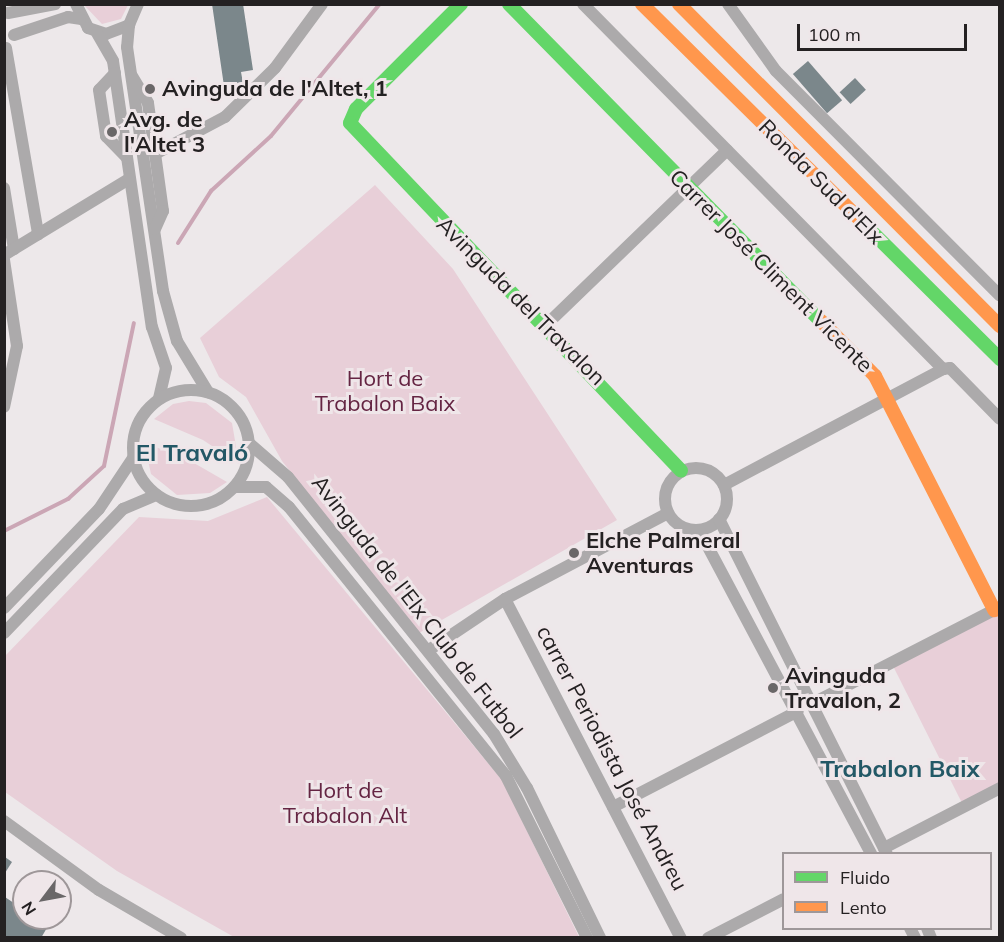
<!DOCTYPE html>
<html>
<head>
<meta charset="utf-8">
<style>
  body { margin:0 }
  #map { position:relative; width:1004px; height:942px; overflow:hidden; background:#ede8ea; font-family:Mulish,sans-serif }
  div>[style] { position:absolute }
  .green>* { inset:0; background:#e8cfd8 }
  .stream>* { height:4px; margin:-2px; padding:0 2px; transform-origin:2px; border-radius:2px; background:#cba6b5 }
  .building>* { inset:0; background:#7b878b; transform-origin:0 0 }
  .street>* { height:12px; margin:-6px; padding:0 6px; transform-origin:6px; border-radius:6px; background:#acaaab }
  .street>.ring { margin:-6px; padding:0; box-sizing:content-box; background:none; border:12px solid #acaaab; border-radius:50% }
  .fast>* { height:14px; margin:-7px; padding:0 7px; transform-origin:7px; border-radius:7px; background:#63d668 }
  .slow>* { height:14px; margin:-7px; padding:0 7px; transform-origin:7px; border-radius:7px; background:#ff974d }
  .dots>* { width:16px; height:16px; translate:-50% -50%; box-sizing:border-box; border:3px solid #efe6e9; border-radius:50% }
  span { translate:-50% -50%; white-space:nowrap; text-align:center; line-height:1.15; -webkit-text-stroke:6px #efe6e9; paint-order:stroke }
  .poi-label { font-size:22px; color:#242122; font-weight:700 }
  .left { translate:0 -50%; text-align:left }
  .street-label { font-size:22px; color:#242122 }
  .park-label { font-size:22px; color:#652543 }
  .neighbourhood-label { font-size:24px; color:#235866; font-weight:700 }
  .frame { position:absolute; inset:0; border:6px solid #242122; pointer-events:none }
  .legend { position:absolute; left:782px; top:852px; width:210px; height:78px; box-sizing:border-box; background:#efe6e9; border:2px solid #9e9799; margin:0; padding:8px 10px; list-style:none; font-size:18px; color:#242122 }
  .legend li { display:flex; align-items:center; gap:12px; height:30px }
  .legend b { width:30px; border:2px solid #9e9799 }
  .north { position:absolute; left:12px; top:870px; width:60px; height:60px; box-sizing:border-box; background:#efe6e9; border:2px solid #9e9799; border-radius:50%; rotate:238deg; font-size:16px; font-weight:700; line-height:24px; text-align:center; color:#242122 }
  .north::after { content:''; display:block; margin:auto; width:21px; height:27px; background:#6a6768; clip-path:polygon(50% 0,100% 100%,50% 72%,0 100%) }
  .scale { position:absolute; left:797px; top:24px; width:170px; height:27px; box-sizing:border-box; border:3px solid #242122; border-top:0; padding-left:8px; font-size:18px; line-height:21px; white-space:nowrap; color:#242122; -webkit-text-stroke:4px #efe6e9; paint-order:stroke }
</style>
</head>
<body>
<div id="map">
  <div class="green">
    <div style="clip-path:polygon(84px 5px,128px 5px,121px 19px,102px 24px)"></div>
    <div style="clip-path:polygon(375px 185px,453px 269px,617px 520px,419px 633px,282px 461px,246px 397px,219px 377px,200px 338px)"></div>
    <div style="clip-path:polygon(189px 401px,206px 403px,232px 423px,239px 464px,203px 440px,154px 419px,173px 404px)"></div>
    <div style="clip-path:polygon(144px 442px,194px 463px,227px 482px,210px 493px,177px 495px,151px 474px)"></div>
    <div style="clip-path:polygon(267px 497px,502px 780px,579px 937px,234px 937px,117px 871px,5px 792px,5px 656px,139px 517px,208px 521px)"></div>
    <div style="clip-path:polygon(999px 612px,999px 784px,962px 803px,893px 666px)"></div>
  </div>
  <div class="stream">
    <div style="left:178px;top:243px;width:62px;rotate:-57.6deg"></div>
    <div style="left:211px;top:191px;width:81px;rotate:-42.5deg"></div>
    <div style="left:271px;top:136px;width:171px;rotate:-50.5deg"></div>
    <div style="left:4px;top:531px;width:72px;rotate:-26.6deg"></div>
    <div style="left:68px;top:499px;width:49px;rotate:-42.5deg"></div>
    <div style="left:104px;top:466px;width:146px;rotate:-78.2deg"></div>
  </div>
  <div class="building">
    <div style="clip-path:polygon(212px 4px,243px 4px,253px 70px,241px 72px,243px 83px,224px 86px)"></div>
    <div style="left:808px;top:61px;width:52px;height:20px;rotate:49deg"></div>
    <div style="left:855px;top:78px;width:16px;height:21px;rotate:47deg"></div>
    <div style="clip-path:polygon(5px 857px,12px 862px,5px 873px)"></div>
    <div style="clip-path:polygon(5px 897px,24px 910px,24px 918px,48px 926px,41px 938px,5px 938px)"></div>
  </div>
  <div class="street">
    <div style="left:76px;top:4px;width:27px;rotate:63deg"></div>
    <div style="left:88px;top:28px;width:19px;rotate:18deg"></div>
    <div style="left:106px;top:34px;width:25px;rotate:-21deg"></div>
    <div style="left:129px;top:25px;width:23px;rotate:-67deg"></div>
    <div style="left:583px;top:4px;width:513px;rotate:45.4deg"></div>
    <div style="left:943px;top:369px;width:7px;rotate:-8deg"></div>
    <div style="left:950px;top:368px;width:71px;rotate:45.6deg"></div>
    <div style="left:728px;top:4px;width:82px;rotate:54.4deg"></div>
    <div style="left:776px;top:71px;width:317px;rotate:45.1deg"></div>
    <div style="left:8px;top:13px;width:48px;rotate:-10.8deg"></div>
    <div style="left:129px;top:25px;width:22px;rotate:95deg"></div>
    <div style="left:127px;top:47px;width:247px;rotate:81.6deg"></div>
    <div style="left:163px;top:291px;width:52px;rotate:74.4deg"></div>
    <div style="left:177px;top:341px;width:60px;rotate:58.7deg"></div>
    <div style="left:97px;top:33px;width:32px;rotate:60deg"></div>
    <div style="left:113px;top:61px;width:269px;rotate:81.7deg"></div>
    <div style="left:152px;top:327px;width:43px;rotate:71.1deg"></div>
    <div style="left:166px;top:368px;width:32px;rotate:103deg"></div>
    <div style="left:14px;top:35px;width:57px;rotate:-18.4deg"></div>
    <div style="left:68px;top:17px;width:12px;rotate:9deg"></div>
    <div style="left:6px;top:48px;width:189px;rotate:80.2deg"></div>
    <div style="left:115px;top:73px;width:23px;rotate:133deg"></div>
    <div style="left:99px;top:90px;width:47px;rotate:81.3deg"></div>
    <div style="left:106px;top:136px;width:30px;rotate:46deg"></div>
    <div style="left:132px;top:76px;width:31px;rotate:59deg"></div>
    <div style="left:148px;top:103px;width:109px;rotate:82.1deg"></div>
    <div style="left:163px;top:211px;width:20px;rotate:114deg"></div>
    <div style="left:155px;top:154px;width:79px;rotate:-27.9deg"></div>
    <div style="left:225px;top:117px;width:70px;rotate:-44.4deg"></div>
    <div style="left:275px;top:68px;width:79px;rotate:-53.7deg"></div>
    <div style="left:4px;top:188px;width:62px;rotate:80.7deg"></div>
    <div style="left:4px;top:255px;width:146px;rotate:-31.3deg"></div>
    <div style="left:4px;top:260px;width:87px;rotate:81.4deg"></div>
    <div style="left:17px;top:346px;width:62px;rotate:102deg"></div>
    <div style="left:545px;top:326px;width:253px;rotate:-44deg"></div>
    <div class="ring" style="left:133px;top:390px;width:104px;height:104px"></div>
    <div style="left:250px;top:444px;width:50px;rotate:41deg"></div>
    <div style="left:288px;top:477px;width:329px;rotate:51.3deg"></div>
    <div style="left:494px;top:734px;width:63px;rotate:58.6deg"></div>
    <div style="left:527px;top:788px;width:167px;rotate:64deg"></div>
    <div class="ring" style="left:665px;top:468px;width:50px;height:50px"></div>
    <div style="left:724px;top:485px;width:248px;rotate:-27.9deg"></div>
    <div style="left:236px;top:487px;width:30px"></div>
    <div style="left:266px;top:487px;width:30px;rotate:41deg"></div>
    <div style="left:289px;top:507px;width:346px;rotate:51.1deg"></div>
    <div style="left:506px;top:776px;width:181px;rotate:63.4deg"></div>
    <div style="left:719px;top:519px;width:375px;rotate:63.4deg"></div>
    <div style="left:699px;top:530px;width:367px;rotate:62deg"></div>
    <div style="left:505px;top:599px;width:382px;rotate:62.6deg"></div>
    <div style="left:4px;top:608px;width:137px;rotate:-46.2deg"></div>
    <div style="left:99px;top:509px;width:61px;rotate:-56.3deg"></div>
    <div style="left:4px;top:633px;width:172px;rotate:-46.2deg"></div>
    <div style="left:123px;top:509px;width:36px;rotate:-23deg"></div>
    <div style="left:429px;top:650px;width:92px;rotate:-33.9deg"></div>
    <div style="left:505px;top:599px;width:184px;rotate:-27.8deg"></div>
    <div style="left:811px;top:704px;width:212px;rotate:-27.2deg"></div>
    <div style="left:613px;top:807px;width:208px;rotate:-27.4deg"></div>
    <div style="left:4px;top:821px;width:117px;rotate:36deg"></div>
    <div style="left:99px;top:890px;width:95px;rotate:30.3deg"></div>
    <div style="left:884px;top:848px;width:131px;rotate:-27.3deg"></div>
    <div style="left:910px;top:928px;width:11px;rotate:63deg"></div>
    <div style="left:927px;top:928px;width:11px;rotate:68deg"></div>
    <div style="left:708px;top:938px;width:85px;rotate:-27.2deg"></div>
  </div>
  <div class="fast">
    <div style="left:461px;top:4px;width:148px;rotate:135deg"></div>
    <div style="left:356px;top:109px;width:15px;rotate:113deg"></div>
    <div style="left:350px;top:123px;width:480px;rotate:46.4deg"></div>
    <div style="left:509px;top:4px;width:445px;rotate:45.5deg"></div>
    <div style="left:869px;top:229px;width:185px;rotate:44.8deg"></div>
  </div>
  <div class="slow">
    <div style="left:642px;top:4px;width:320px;rotate:44.7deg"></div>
    <div style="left:679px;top:4px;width:455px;rotate:45.1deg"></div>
    <div style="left:821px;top:321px;width:77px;rotate:45.5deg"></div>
    <div style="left:875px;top:376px;width:263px;rotate:63deg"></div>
  </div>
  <div class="dots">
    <div style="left:150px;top:89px;background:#6a6768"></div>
    <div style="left:112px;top:132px;background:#6a6768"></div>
    <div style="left:574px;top:553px;background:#6a6768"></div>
    <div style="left:773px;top:688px;background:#6a6768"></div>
  </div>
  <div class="poi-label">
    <span class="left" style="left:162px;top:89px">Avinguda de l'Altet, 1</span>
    <span class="left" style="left:124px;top:132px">Avg. de<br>l'Altet 3</span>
    <span class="left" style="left:586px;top:553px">Elche Palmeral<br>Aventuras</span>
    <span class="left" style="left:785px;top:688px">Avinguda<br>Travalon, 2</span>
  </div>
  <div class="street-label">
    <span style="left:821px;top:182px;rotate:45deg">Ronda Sud d'Elx</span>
    <span style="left:771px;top:271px;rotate:45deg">Carrer José Climent Vicente</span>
    <span style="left:521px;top:301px;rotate:45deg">Avinguda del Travalon</span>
    <span style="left:417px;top:607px;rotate:52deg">Avinguda de l'Elx Club de Futbol</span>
    <span style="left:612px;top:758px;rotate:62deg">carrer Periodista José Andreu</span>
  </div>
  <div class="park-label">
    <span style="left:385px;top:391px">Hort de<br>Trabalon Baix</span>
    <span style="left:345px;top:803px">Hort de<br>Trabalon Alt</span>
  </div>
  <div class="neighbourhood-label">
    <span style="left:192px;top:453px">El Travaló</span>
    <span style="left:900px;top:769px">Trabalon Baix</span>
  </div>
  <div class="frame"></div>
  <ul class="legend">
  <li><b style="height:8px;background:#63d668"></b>Fluido</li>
  <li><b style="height:8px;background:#ff974d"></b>Lento</li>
  </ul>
  <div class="north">N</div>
  <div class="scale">100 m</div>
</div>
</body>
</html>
